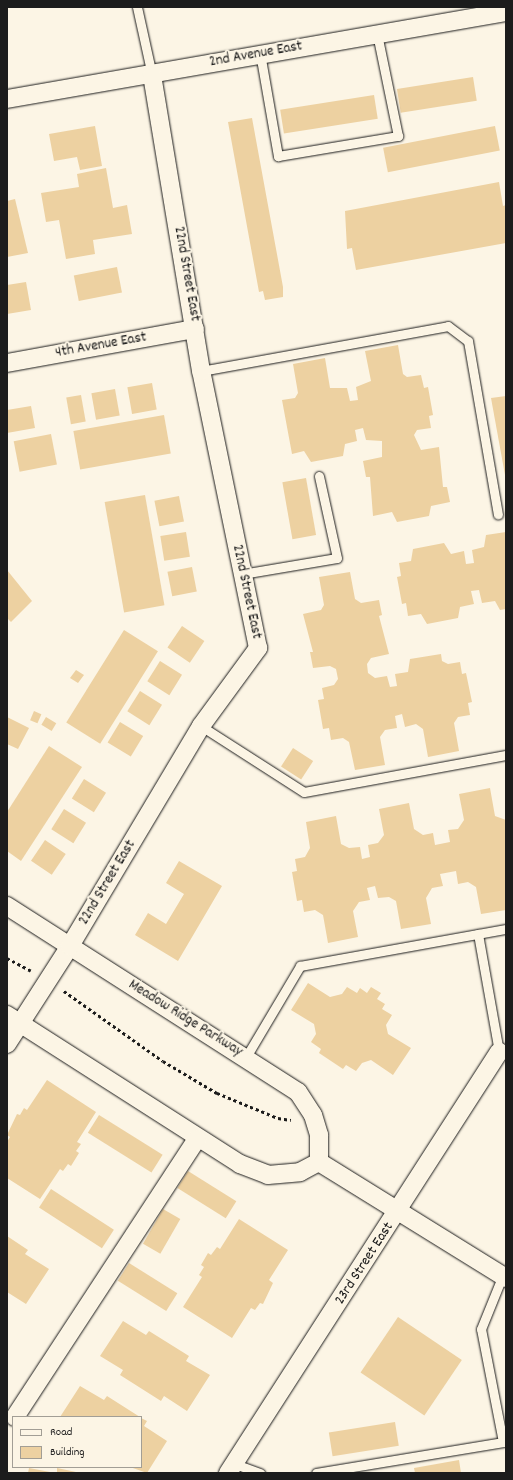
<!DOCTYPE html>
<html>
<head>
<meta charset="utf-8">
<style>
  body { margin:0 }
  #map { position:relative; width:513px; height:1480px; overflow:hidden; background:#fcf5e5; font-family:Dekko,sans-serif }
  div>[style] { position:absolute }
  .building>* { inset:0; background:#edd1a1; transform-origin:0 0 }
  .path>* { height:2.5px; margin-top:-1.25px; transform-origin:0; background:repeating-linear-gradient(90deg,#1c1c1c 0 3px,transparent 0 6px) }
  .roads { filter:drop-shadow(0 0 1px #1c1c1c) drop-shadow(0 0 1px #1c1c1c) }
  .lane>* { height:9px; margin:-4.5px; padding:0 4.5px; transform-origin:4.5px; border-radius:4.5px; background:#fcf5e5 }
  .street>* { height:18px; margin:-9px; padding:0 9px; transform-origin:9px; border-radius:9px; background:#fcf5e5 }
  span { translate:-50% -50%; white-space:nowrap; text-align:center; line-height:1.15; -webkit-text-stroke:4px #fcf5e5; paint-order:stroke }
  .street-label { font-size:15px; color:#1c1c1c }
  .frame { position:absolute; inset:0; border:8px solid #1c1c1c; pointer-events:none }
  .legend { position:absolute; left:12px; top:1416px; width:130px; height:52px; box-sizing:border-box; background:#fcf5e5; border:1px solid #a29e95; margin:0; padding:5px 7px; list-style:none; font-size:12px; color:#1c1c1c }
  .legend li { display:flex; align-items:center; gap:8px; height:20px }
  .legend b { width:20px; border:1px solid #a29e95 }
</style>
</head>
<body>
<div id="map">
  <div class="building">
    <div style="left:473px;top:77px;width:24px;height:77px;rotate:81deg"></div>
    <div style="left:374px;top:95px;width:24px;height:95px;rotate:81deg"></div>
    <div style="clip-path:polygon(252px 118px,283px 287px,283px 297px,265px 300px,263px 291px,259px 292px,228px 122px)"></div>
    <div style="clip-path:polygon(95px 126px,102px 166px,80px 170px,77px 157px,54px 161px,49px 134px)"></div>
    <div style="left:495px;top:126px;width:25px;height:114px;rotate:79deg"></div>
    <div style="clip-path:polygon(106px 168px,113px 208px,127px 205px,132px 234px,93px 240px,95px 254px,66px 259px,59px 220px,46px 222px,41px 193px,79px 187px,77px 174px)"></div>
    <div style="clip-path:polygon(499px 182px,503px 206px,506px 205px,506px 243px,356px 270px,352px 248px,347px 249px,345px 211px)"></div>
    <div style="clip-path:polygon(15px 199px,28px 253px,7px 257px,7px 201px)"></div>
    <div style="left:117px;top:267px;width:26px;height:44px;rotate:79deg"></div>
    <div style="clip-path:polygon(26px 282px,31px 310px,7px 314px,7px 285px)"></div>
    <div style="clip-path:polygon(398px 345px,403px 374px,407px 377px,421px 375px,424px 388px,428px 387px,433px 415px,429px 416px,431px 428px,417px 430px,414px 435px,421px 450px,439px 447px,443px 487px,447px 487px,450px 502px,431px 506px,429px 516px,397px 522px,392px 512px,373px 516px,370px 477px,366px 477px,363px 461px,382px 457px,382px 441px,366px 440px,363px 428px,355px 430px,357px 441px,345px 444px,343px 456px,311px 462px,304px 451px,292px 454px,282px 400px,295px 398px,298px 393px,293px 364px,325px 358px,330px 388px,347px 388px,350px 401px,358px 400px,356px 387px,371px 381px,365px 351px)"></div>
    <div style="left:152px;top:383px;width:27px;height:25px;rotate:80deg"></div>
    <div style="left:115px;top:389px;width:27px;height:24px;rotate:80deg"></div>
    <div style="left:81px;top:395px;width:27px;height:15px;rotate:80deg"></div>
    <div style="clip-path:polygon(506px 396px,506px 475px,505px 475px,491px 398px)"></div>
    <div style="clip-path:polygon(31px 406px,35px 428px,7px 433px,7px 410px)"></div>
    <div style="left:164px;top:415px;width:39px;height:92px;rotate:80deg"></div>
    <div style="left:51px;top:434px;width:31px;height:38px;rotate:79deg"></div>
    <div style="left:306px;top:478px;width:58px;height:24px;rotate:80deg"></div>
    <div style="left:145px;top:495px;width:112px;height:41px;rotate:80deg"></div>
    <div style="left:179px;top:496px;width:26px;height:25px;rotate:79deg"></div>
    <div style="left:186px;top:532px;width:25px;height:26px;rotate:81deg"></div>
    <div style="clip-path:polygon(506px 532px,506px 609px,500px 610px,495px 601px,482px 603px,479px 590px,471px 591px,474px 604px,460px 607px,458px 618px,427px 624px,421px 614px,408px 616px,406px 603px,402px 604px,397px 577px,401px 576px,399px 563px,411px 561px,413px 549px,444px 543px,451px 554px,464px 551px,466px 564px,474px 563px,472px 550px,484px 547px,486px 535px)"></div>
    <div style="left:192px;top:567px;width:25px;height:25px;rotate:79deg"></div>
    <div style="clip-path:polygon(7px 570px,32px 601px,11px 622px,7px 618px)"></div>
    <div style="clip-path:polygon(350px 572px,355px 599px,361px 603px,379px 600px,382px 615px,379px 616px,389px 654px,371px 658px,367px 664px,368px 673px,375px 678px,387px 676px,390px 687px,397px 686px,395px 674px,408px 672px,410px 659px,441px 654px,442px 661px,448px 664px,460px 662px,462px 674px,466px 673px,472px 702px,468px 703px,470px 715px,458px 717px,454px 723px,459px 751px,428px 757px,423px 729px,416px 724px,405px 727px,402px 714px,395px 716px,397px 728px,385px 730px,380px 737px,385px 765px,355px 770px,349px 742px,343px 738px,331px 740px,329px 728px,323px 729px,318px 700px,324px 699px,322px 688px,334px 685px,338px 679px,336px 669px,330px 666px,313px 668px,310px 652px,313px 652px,303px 614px,321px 610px,324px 605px,319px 577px)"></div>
    <div style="left:182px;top:626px;width:27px;height:26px;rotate:34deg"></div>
    <div style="left:124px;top:630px;width:40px;height:109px;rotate:32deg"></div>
    <div style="left:160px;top:661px;width:26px;height:24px;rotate:32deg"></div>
    <div style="clip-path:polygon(76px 670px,84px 675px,78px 683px,70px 678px)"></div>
    <div style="left:140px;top:691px;width:26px;height:24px;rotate:32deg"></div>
    <div style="left:34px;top:711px;width:8px;height:10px;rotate:23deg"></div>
    <div style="clip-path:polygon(7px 717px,29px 728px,18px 749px,7px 744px)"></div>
    <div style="left:46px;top:717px;width:12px;height:9px;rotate:31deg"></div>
    <div style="left:120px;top:722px;width:27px;height:24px;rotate:31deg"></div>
    <div style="clip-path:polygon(49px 746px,82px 767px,21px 861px,7px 851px,7px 812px)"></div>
    <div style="left:293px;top:748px;width:24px;height:22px;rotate:33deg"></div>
    <div style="left:84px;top:779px;width:26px;height:23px;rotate:32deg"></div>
    <div style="clip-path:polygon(490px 788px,495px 816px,506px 820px,506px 910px,481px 914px,476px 887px,468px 882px,458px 884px,456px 871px,440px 874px,443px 886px,432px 888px,426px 898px,431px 924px,401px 929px,396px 901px,389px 897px,378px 898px,375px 886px,367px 888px,370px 900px,359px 902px,353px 911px,358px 937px,328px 943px,323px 915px,315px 910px,304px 912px,302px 900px,297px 901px,292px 872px,297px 871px,295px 859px,305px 857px,310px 848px,306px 822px,336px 816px,341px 844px,349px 848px,360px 847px,362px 859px,370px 857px,368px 845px,378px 843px,384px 835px,379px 809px,409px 803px,414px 829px,423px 835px,433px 833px,435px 845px,450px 842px,448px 830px,458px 829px,464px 820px,459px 794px)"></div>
    <div style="left:64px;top:809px;width:26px;height:24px;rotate:32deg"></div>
    <div style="left:45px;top:840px;width:25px;height:25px;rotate:34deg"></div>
    <div style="clip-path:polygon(179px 861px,222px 886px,178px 961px,135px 935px,148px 913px,166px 924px,184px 894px,166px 883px)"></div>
    <div style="clip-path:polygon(308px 983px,330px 997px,342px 994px,347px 987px,357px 993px,360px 988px,367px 993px,371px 987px,381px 993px,377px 999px,385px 1004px,382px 1009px,392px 1015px,386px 1025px,388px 1034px,411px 1048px,393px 1075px,371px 1060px,362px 1063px,356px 1071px,346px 1065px,343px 1069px,319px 1053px,321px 1049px,311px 1042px,316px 1034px,314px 1024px,291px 1010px)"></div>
    <div style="clip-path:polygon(47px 1080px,96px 1112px,77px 1142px,81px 1144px,76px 1151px,79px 1153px,71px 1166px,68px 1164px,63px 1171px,60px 1169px,40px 1199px,7px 1178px,7px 1142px,10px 1137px,7px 1135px,17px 1114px,20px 1115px,24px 1108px,27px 1110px)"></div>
    <div style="left:99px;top:1115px;width:75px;height:21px;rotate:32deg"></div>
    <div style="left:188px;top:1171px;width:57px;height:20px;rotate:32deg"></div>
    <div style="left:51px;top:1189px;width:75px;height:22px;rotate:33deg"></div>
    <div style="left:163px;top:1209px;width:20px;height:40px;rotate:30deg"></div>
    <div style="clip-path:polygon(239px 1219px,288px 1250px,269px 1280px,273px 1283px,263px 1304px,260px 1303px,255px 1310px,251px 1308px,232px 1338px,183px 1307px,202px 1277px,199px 1275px,204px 1267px,201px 1265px,208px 1253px,211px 1255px,217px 1247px,220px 1249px)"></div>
    <div style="clip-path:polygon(7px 1236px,28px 1250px,25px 1254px,49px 1269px,26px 1304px,7px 1292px)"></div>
    <div style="left:129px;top:1263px;width:57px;height:21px;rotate:32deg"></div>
    <div style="left:398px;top:1317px;width:77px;height:67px;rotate:34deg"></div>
    <div style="clip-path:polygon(123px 1321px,146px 1335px,149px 1331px,189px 1356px,186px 1361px,210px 1375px,187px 1411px,164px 1396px,161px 1401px,120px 1375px,123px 1370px,100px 1356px)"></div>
    <div style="clip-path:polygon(80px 1386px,104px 1400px,107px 1396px,140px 1417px,60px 1417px)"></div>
    <div style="clip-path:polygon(141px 1418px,147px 1421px,144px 1426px,167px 1441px,147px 1473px,130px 1467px,141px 1467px)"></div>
    <div style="left:395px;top:1422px;width:24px;height:67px;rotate:81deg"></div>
    <div style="clip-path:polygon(459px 1460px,461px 1473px,415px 1473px,414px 1468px)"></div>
    <div style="clip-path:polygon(29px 1468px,50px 1472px,49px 1473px,28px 1473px)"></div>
    <div style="clip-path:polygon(57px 1468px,76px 1472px,76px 1473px,57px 1473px)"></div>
  </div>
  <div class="path">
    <div style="left:7px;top:958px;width:27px;rotate:28deg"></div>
    <div style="left:64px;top:991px;width:121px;rotate:35.3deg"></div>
    <div style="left:163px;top:1061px;width:63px;rotate:30.7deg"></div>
    <div style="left:217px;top:1093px;width:66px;rotate:22.3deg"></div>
    <div style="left:278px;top:1118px;width:13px;rotate:9deg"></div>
  </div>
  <div class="roads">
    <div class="lane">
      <div style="left:137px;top:7px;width:70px;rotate:77.6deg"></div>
      <div style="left:260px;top:53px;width:105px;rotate:80.1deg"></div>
      <div style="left:278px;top:156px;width:122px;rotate:-9.5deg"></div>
      <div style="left:398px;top:136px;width:104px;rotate:-101.6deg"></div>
      <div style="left:201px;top:371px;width:251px;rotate:-10.3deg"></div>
      <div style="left:448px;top:326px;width:25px;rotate:37deg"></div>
      <div style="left:468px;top:341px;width:176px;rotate:80.2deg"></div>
      <div style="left:242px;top:574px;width:96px;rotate:-9.6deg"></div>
      <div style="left:337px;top:558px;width:84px;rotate:-102.4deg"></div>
      <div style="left:201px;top:726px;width:122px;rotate:32.7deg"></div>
      <div style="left:304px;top:792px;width:205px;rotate:-10.4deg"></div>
      <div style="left:478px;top:934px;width:120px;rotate:79.9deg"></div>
      <div style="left:246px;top:1057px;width:106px;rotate:-59.3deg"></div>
      <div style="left:300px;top:966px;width:209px;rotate:-10.2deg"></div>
      <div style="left:235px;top:1464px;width:27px;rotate:20deg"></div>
      <div style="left:316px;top:1473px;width:190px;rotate:-9.4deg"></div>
      <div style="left:503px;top:1442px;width:115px;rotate:-101deg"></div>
      <div style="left:481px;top:1329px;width:56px;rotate:-68deg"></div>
    </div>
    <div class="street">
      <div style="left:7px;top:99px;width:507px;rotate:-9.89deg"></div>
      <div style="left:7px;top:363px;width:191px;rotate:-10.3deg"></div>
      <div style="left:7px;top:906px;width:345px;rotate:32.6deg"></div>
      <div style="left:298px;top:1092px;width:27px;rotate:57deg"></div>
      <div style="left:313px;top:1115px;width:21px;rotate:73deg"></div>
      <div style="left:319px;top:1135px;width:27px;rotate:90deg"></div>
      <div style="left:7px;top:1015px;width:277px;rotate:32.6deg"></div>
      <div style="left:240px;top:1164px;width:30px;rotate:21deg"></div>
      <div style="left:268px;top:1175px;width:32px;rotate:-5deg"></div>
      <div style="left:300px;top:1172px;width:21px;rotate:-28deg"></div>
      <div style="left:7px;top:1044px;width:117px;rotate:-57.3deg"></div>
      <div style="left:70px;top:946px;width:256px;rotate:-59.2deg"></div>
      <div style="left:201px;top:726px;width:97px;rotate:-53.8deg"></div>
      <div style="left:258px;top:648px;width:283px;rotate:-101.6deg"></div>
      <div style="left:201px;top:371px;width:300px;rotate:-99.4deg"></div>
      <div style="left:319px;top:1162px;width:220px;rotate:31.8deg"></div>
      <div style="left:15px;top:1417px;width:332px;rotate:-56.8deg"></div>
      <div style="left:228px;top:1473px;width:501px;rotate:-57.23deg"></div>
    </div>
  </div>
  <div class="street-label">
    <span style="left:256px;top:55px;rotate:-10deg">2nd Avenue East</span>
    <span style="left:186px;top:274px;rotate:80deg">22nd Street East</span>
    <span style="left:101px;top:346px;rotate:-10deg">4th Avenue East</span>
    <span style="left:246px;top:592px;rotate:78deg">22nd Street East</span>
    <span style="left:108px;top:883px;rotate:-59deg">22nd Street East</span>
    <span style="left:185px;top:1019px;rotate:32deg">Meadow Ridge Parkway</span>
    <span style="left:365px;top:1264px;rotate:-57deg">23rd Street East</span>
  </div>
  <div class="frame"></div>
  <ul class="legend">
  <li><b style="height:5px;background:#fcf5e5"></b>Road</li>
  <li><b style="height:11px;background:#edd1a1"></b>Building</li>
  </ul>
</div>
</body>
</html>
